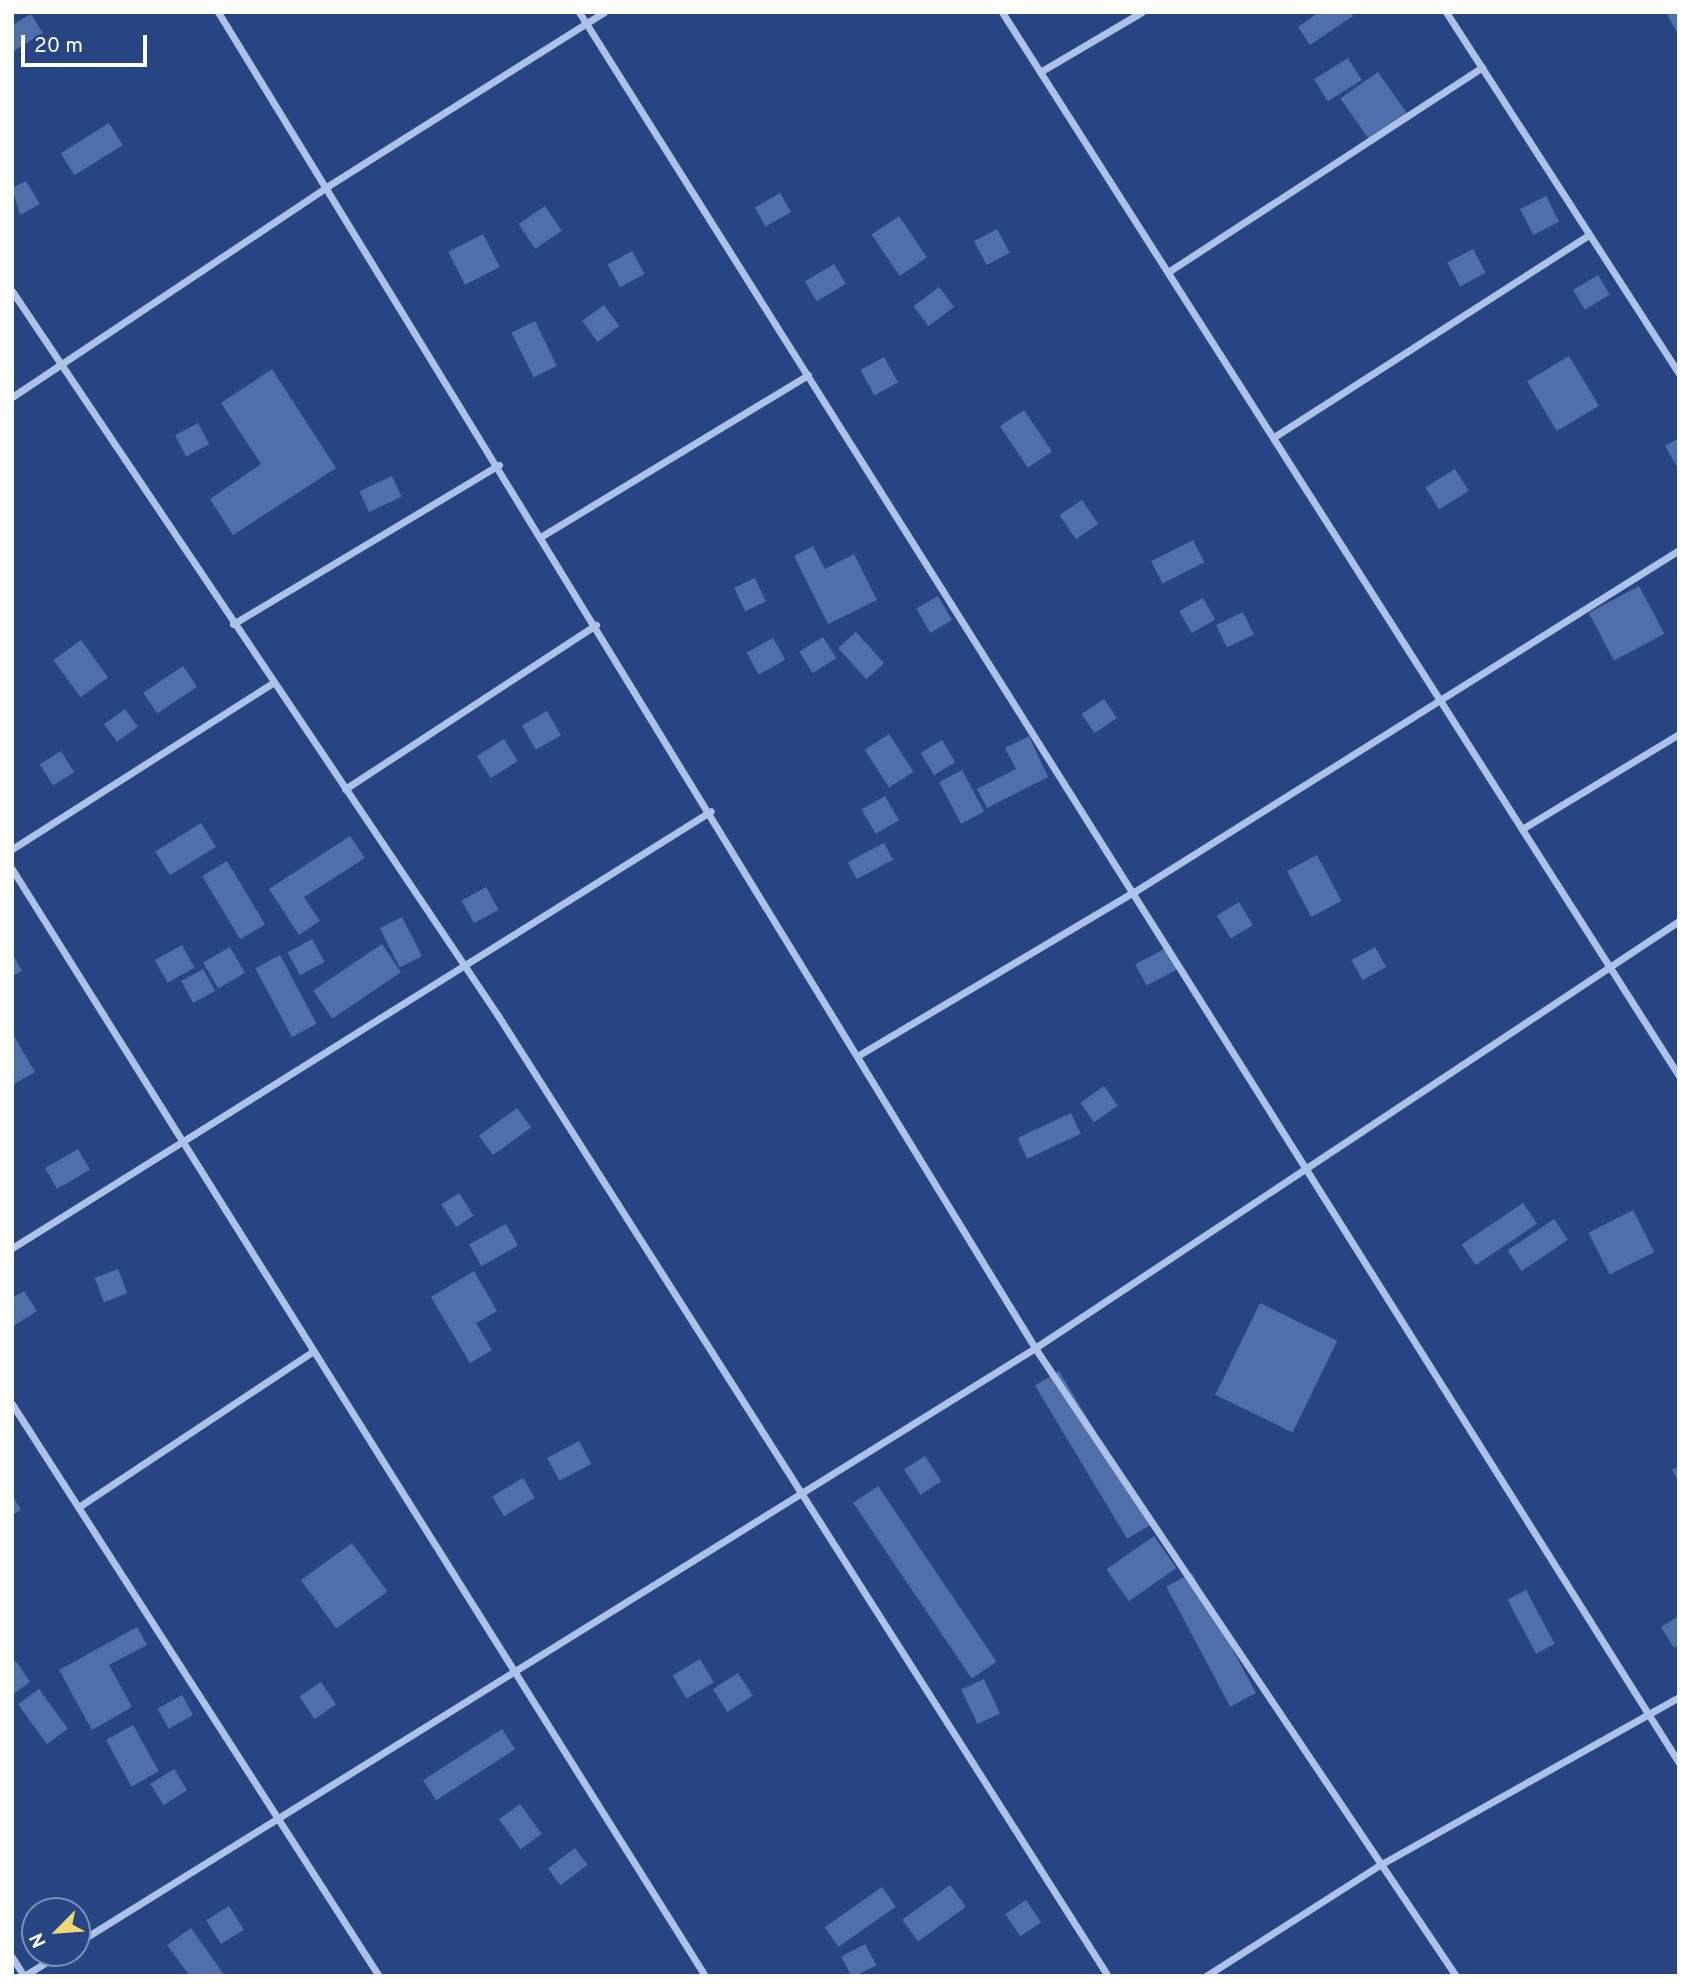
<!DOCTYPE html>
<html>
<head>
<meta charset="utf-8">
<style>
  body { margin:0 }
  #map { position:relative; width:1691px; height:1988px; overflow:hidden; background:#264582; font-family:Overpass,sans-serif }
  div>[style] { position:absolute }
  .building>* { inset:0; background:#4f6fab; transform-origin:0 0 }
  .minor>* { height:7px; margin:-3.5px; padding:0 3.5px; transform-origin:3.5px; border-radius:3.5px; background:#aec2e7 }
  span { translate:-50% -50%; white-space:nowrap; text-align:center; line-height:1.15; -webkit-text-stroke:5px #264582; paint-order:stroke }
  .frame { position:absolute; inset:0; border:14px solid #fff; pointer-events:none }
  .north { position:absolute; left:21px; top:1897px; width:70px; height:70px; box-sizing:border-box; background:#264582; border:2px solid #7d8fb4; border-radius:50%; rotate:245deg; font-size:19px; font-weight:700; line-height:28px; text-align:center; color:#fff }
  .north::after { content:''; display:block; margin:auto; width:24px; height:32px; background:#f0d874; clip-path:polygon(50% 0,100% 100%,50% 72%,0 100%) }
  .scale { position:absolute; left:21px; top:35px; width:126px; height:32px; box-sizing:border-box; border:4px solid #fff; border-top:0; padding-left:9px; font-size:21px; line-height:24px; white-space:nowrap; color:#fff; -webkit-text-stroke:5px #264582; paint-order:stroke }
</style>
</head>
<body>
<div id="map">
  <div class="building">
    <div style="clip-path:polygon(1319px 12px,1351px 12px,1353px 16px,1310px 45px,1298px 27px)"></div>
    <div style="clip-path:polygon(1666px 12px,1679px 12px,1679px 37px)"></div>
    <div style="clip-path:polygon(31px 14px,43px 33px,12px 52px,12px 25px)"></div>
    <div style="left:1348px;top:58px;width:26px;height:40px;rotate:58deg"></div>
    <div style="left:1378px;top:72px;width:52px;height:46px;rotate:55deg"></div>
    <div style="left:109px;top:123px;width:26px;height:57px;rotate:58deg"></div>
    <div style="clip-path:polygon(26px 181px,40px 204px,20px 215px,12px 188px)"></div>
    <div style="left:780px;top:193px;width:22px;height:29px;rotate:60deg"></div>
    <div style="left:1546px;top:196px;width:29px;height:29px;rotate:63deg"></div>
    <div style="left:545px;top:206px;width:30px;height:32px;rotate:56deg"></div>
    <div style="left:899px;top:216px;width:50px;height:33px;rotate:56deg"></div>
    <div style="left:997px;top:229px;width:27px;height:26px;rotate:62deg"></div>
    <div style="left:483px;top:234px;width:37px;height:39px;rotate:63deg"></div>
    <div style="left:1473px;top:249px;width:27px;height:29px;rotate:62deg"></div>
    <div style="left:632px;top:251px;width:26px;height:28px;rotate:61deg"></div>
    <div style="left:834px;top:264px;width:23px;height:34px;rotate:59deg"></div>
    <div style="left:1598px;top:275px;width:23px;height:29px;rotate:59deg"></div>
    <div style="left:939px;top:287px;width:25px;height:32px;rotate:53deg"></div>
    <div style="left:604px;top:305px;width:26px;height:27px;rotate:54deg"></div>
    <div style="left:535px;top:321px;width:50px;height:26px;rotate:64deg"></div>
    <div style="left:1569px;top:356px;width:58px;height:49px;rotate:59deg"></div>
    <div style="left:884px;top:357px;width:29px;height:27px;rotate:61deg"></div>
    <div style="clip-path:polygon(272px 369px,336px 468px,233px 535px,210px 499px,261px 464px,221px 403px)"></div>
    <div style="left:1024px;top:410px;width:50px;height:29px;rotate:56deg"></div>
    <div style="left:198px;top:423px;width:24px;height:26px;rotate:62deg"></div>
    <div style="clip-path:polygon(1679px 438px,1679px 470px,1665px 446px)"></div>
    <div style="left:1455px;top:469px;width:26px;height:35px;rotate:58deg"></div>
    <div style="left:392px;top:476px;width:23px;height:36px;rotate:65deg"></div>
    <div style="left:1082px;top:500px;width:29px;height:27px;rotate:56deg"></div>
    <div style="left:1193px;top:540px;width:25px;height:47px;rotate:63deg"></div>
    <div style="clip-path:polygon(813px 546px,825px 569px,854px 554px,877px 600px,828px 624px,794px 556px)"></div>
    <div style="left:755px;top:578px;width:26px;height:23px;rotate:65deg"></div>
    <div style="left:1639px;top:586px;width:54px;height:57px;rotate:62deg"></div>
    <div style="left:938px;top:596px;width:28px;height:25px;rotate:60deg"></div>
    <div style="left:1203px;top:598px;width:25px;height:27px;rotate:61deg"></div>
    <div style="left:1243px;top:612px;width:25px;height:30px;rotate:64deg"></div>
    <div style="left:856px;top:632px;width:42px;height:24px;rotate:48deg"></div>
    <div style="left:823px;top:637px;width:25px;height:28px;rotate:58deg"></div>
    <div style="left:773px;top:638px;width:25px;height:30px;rotate:61deg"></div>
    <div style="left:81px;top:640px;width:46px;height:34px;rotate:54deg"></div>
    <div style="left:183px;top:666px;width:25px;height:48px;rotate:56deg"></div>
    <div style="left:1104px;top:699px;width:23px;height:27px;rotate:56deg"></div>
    <div style="left:125px;top:709px;width:22px;height:26px;rotate:54deg"></div>
    <div style="left:547px;top:711px;width:28px;height:29px;rotate:60deg"></div>
    <div style="left:889px;top:734px;width:45px;height:29px;rotate:57deg"></div>
    <div style="clip-path:polygon(1029px 736px,1048px 777px,987px 808px,977px 789px,1016px 769px,1005px 748px)"></div>
    <div style="left:504px;top:739px;width:26px;height:32px;rotate:58deg"></div>
    <div style="left:942px;top:740px;width:26px;height:25px;rotate:59deg"></div>
    <div style="left:61px;top:751px;width:25px;height:25px;rotate:58deg"></div>
    <div style="left:962px;top:770px;width:47px;height:26px;rotate:62deg"></div>
    <div style="left:885px;top:796px;width:28px;height:27px;rotate:60deg"></div>
    <div style="left:201px;top:823px;width:28px;height:54px;rotate:58deg"></div>
    <div style="clip-path:polygon(350px 836px,365px 858px,304px 897px,320px 921px,299px 935px,269px 889px)"></div>
    <div style="left:884px;top:843px;width:19px;height:41px;rotate:62deg"></div>
    <div style="left:1317px;top:855px;width:52px;height:34px;rotate:62deg"></div>
    <div style="left:227px;top:861px;width:74px;height:29px;rotate:59deg"></div>
    <div style="left:486px;top:887px;width:26px;height:28px;rotate:61deg"></div>
    <div style="left:1239px;top:902px;width:27px;height:26px;rotate:59deg"></div>
    <div style="left:402px;top:917px;width:44px;height:25px;rotate:63deg"></div>
    <div style="left:312px;top:939px;width:26px;height:28px;rotate:61deg"></div>
    <div style="left:382px;top:944px;width:34px;height:83px;rotate:56deg"></div>
    <div style="left:182px;top:945px;width:26px;height:31px;rotate:61deg"></div>
    <div style="left:230px;top:947px;width:30px;height:31px;rotate:60deg"></div>
    <div style="left:1168px;top:947px;width:24px;height:37px;rotate:62deg"></div>
    <div style="left:1375px;top:947px;width:23px;height:27px;rotate:61deg"></div>
    <div style="clip-path:polygon(12px 953px,22px 971px,12px 976px)"></div>
    <div style="left:280px;top:955px;width:78px;height:28px;rotate:62deg"></div>
    <div style="left:203px;top:969px;width:25px;height:25px;rotate:61deg"></div>
    <div style="clip-path:polygon(12px 1033px,35px 1072px,12px 1085px)"></div>
    <div style="left:1104px;top:1086px;width:24px;height:29px;rotate:55deg"></div>
    <div style="left:517px;top:1108px;width:24px;height:47px;rotate:54deg"></div>
    <div style="left:1071px;top:1113px;width:23px;height:59px;rotate:65deg"></div>
    <div style="left:78px;top:1149px;width:24px;height:38px;rotate:60deg"></div>
    <div style="left:459px;top:1193px;width:27px;height:21px;rotate:57deg"></div>
    <div style="left:1523px;top:1203px;width:25px;height:74px;rotate:56deg"></div>
    <div style="left:1633px;top:1210px;width:47px;height:50px;rotate:63deg"></div>
    <div style="left:1554px;top:1219px;width:25px;height:56px;rotate:56deg"></div>
    <div style="left:506px;top:1224px;width:25px;height:42px;rotate:61deg"></div>
    <div style="left:118px;top:1269px;width:26px;height:25px;rotate:69deg"></div>
    <div style="clip-path:polygon(474px 1271px,497px 1311px,476px 1323px,492px 1350px,470px 1363px,431px 1297px)"></div>
    <div style="clip-path:polygon(24px 1291px,37px 1311px,12px 1327px,12px 1298px)"></div>
    <div style="left:1260px;top:1303px;width:86px;height:102px;rotate:26deg"></div>
    <div style="left:1059px;top:1371px;width:179px;height:28px;rotate:59deg"></div>
    <div style="left:579px;top:1441px;width:26px;height:36px;rotate:62deg"></div>
    <div style="left:925px;top:1456px;width:30px;height:25px;rotate:57deg"></div>
    <div style="clip-path:polygon(1679px 1466px,1679px 1482px,1672px 1470px)"></div>
    <div style="left:523px;top:1478px;width:23px;height:36px;rotate:59deg"></div>
    <div style="left:878px;top:1486px;width:212px;height:30px;rotate:56deg"></div>
    <div style="clip-path:polygon(12px 1495px,21px 1510px,12px 1515px)"></div>
    <div style="left:1154px;top:1536px;width:39px;height:58px;rotate:55deg"></div>
    <div style="left:352px;top:1543px;width:60px;height:63px;rotate:54deg"></div>
    <div style="left:1192px;top:1573px;width:136px;height:29px;rotate:62deg"></div>
    <div style="left:1526px;top:1590px;width:61px;height:21px;rotate:62deg"></div>
    <div style="clip-path:polygon(1679px 1616px,1679px 1645px,1674px 1648px,1661px 1627px)"></div>
    <div style="clip-path:polygon(137px 1627px,147px 1645px,109px 1665px,132px 1707px,92px 1730px,59px 1670px)"></div>
    <div style="left:700px;top:1659px;width:27px;height:32px;rotate:59deg"></div>
    <div style="clip-path:polygon(16px 1661px,30px 1682px,12px 1695px,12px 1664px)"></div>
    <div style="left:738px;top:1673px;width:27px;height:30px;rotate:57deg"></div>
    <div style="left:984px;top:1679px;width:38px;height:25px;rotate:65deg"></div>
    <div style="left:321px;top:1682px;width:27px;height:26px;rotate:56deg"></div>
    <div style="left:39px;top:1689px;width:49px;height:26px;rotate:54deg"></div>
    <div style="left:182px;top:1695px;width:23px;height:28px;rotate:61deg"></div>
    <div style="left:133px;top:1725px;width:53px;height:31px;rotate:61deg"></div>
    <div style="left:502px;top:1729px;width:24px;height:94px;rotate:57deg"></div>
    <div style="left:174px;top:1769px;width:25px;height:28px;rotate:58deg"></div>
    <div style="left:520px;top:1804px;width:37px;height:26px;rotate:54deg"></div>
    <div style="left:575px;top:1848px;width:21px;height:34px;rotate:53deg"></div>
    <div style="left:950px;top:1885px;width:27px;height:59px;rotate:54deg"></div>
    <div style="left:882px;top:1887px;width:24px;height:70px;rotate:55deg"></div>
    <div style="left:1026px;top:1900px;width:27px;height:25px;rotate:56deg"></div>
    <div style="left:229px;top:1906px;width:28px;height:27px;rotate:58deg"></div>
    <div style="clip-path:polygon(191px 1928px,225px 1976px,190px 1976px,167px 1945px)"></div>
    <div style="left:865px;top:1944px;width:24px;height:27px;rotate:62deg"></div>
  </div>
  <div class="minor">
    <div style="left:218px;top:12px;width:1566px;rotate:58.55deg"></div>
    <div style="left:1035px;top:1348px;width:756px;rotate:56.16deg"></div>
    <div style="left:579px;top:12px;width:2068px;rotate:57.86deg"></div>
    <div style="left:1002px;top:12px;width:1261px;rotate:57.53deg"></div>
    <div style="left:1446px;top:12px;width:431px;rotate:57.2deg"></div>
    <div style="left:1040px;top:72px;width:118px;rotate:-30.5deg"></div>
    <div style="left:1168px;top:272px;width:375px;rotate:-33.1deg"></div>
    <div style="left:12px;top:291px;width:871px;rotate:56.15deg"></div>
    <div style="left:497px;top:1014px;width:1140px;rotate:57.58deg"></div>
    <div style="left:12px;top:397px;width:380px;rotate:-33.7deg"></div>
    <div style="left:328px;top:186px;width:326px;rotate:-32.2deg"></div>
    <div style="left:1274px;top:437px;width:374px;rotate:-32.7deg"></div>
    <div style="left:542px;top:536px;width:311px;rotate:-31.2deg"></div>
    <div style="left:233px;top:624px;width:310px;rotate:-30.9deg"></div>
    <div style="left:345px;top:789px;width:300px;rotate:-33.2deg"></div>
    <div style="left:1522px;top:829px;width:184px;rotate:-31.2deg"></div>
    <div style="left:12px;top:849px;width:309px;rotate:-32.5deg"></div>
    <div style="left:12px;top:869px;width:1306px;rotate:57.95deg"></div>
    <div style="left:859px;top:1055px;width:320px;rotate:-30.7deg"></div>
    <div style="left:1134px;top:892px;width:643px;rotate:-32.11deg"></div>
    <div style="left:12px;top:1248px;width:824px;rotate:-32.01deg"></div>
    <div style="left:12px;top:1404px;width:680px;rotate:57.32deg"></div>
    <div style="left:80px;top:1506px;width:280px;rotate:-33.6deg"></div>
    <div style="left:77px;top:1943px;width:1128px;rotate:-31.84deg"></div>
    <div style="left:1035px;top:1348px;width:773px;rotate:-33.55deg"></div>
    <div style="left:12px;top:1957px;width:22px;rotate:58deg"></div>
    <div style="left:24px;top:1976px;width:44px;rotate:-31.9deg"></div>
    <div style="left:1206px;top:1976px;width:204px;rotate:-32.6deg"></div>
    <div style="left:1378px;top:1866px;width:345px;rotate:-29.3deg"></div>
  </div>
  <div class="frame"></div>
  <div class="north">N</div>
  <div class="scale">20 m</div>
</div>
</body>
</html>
